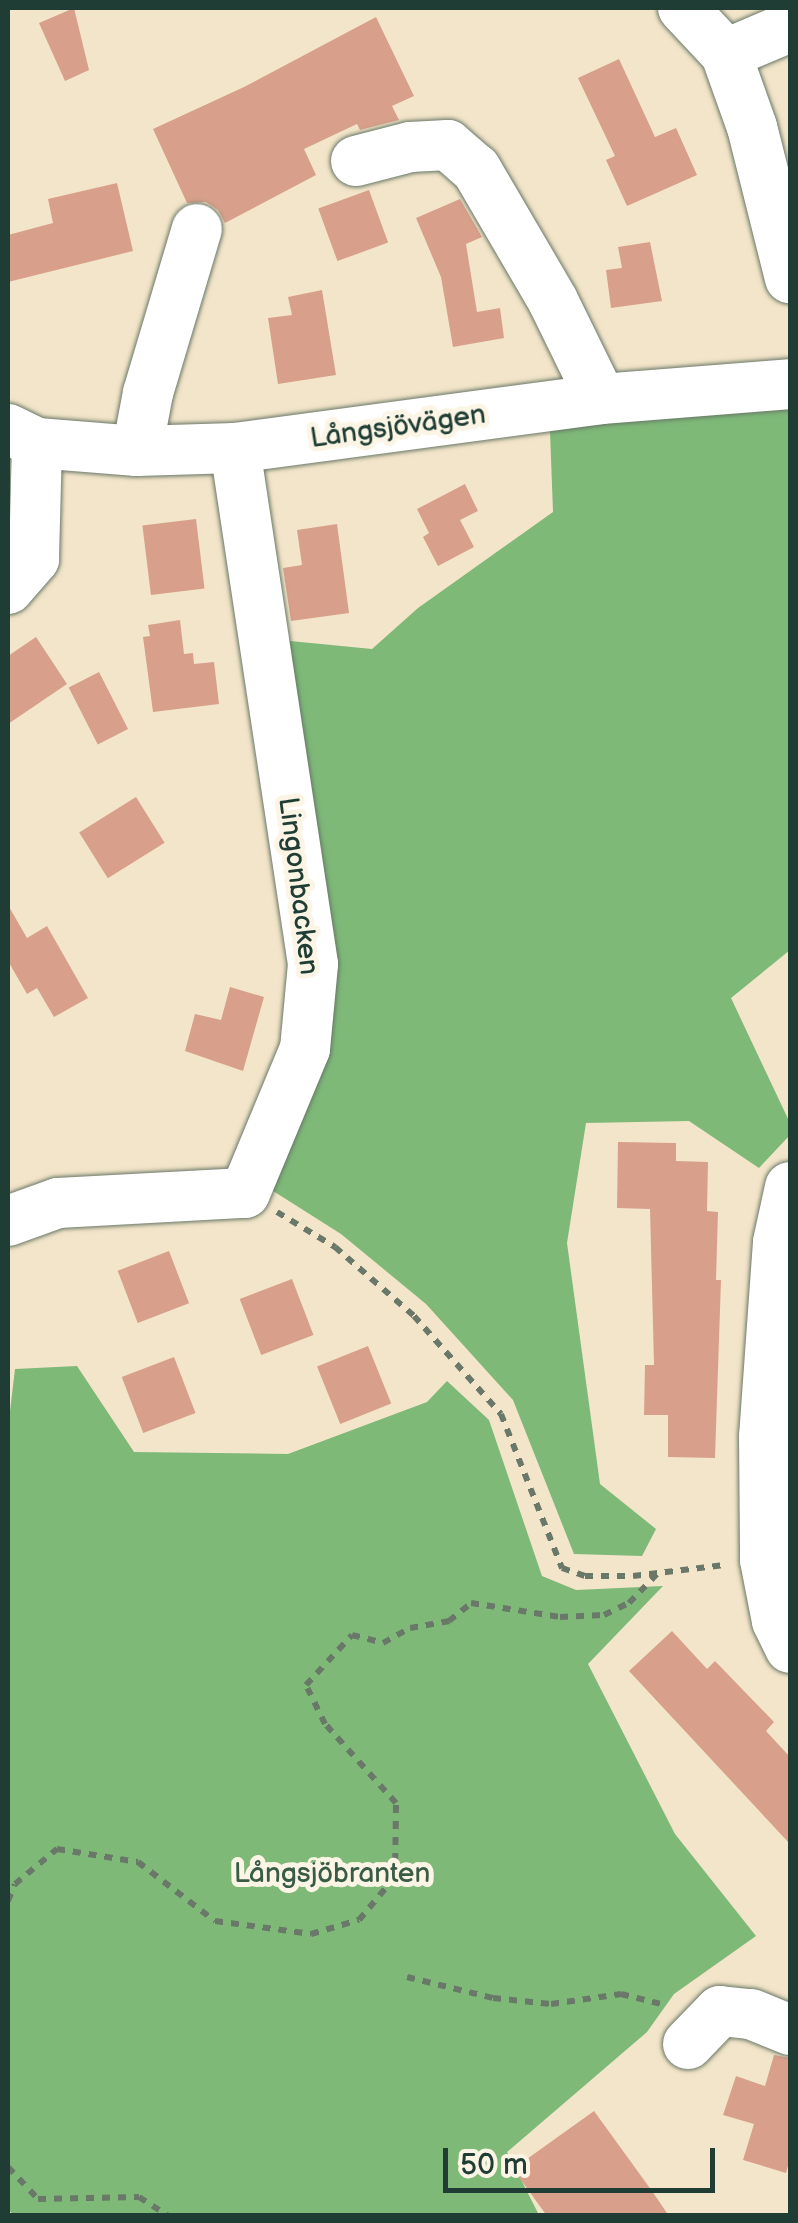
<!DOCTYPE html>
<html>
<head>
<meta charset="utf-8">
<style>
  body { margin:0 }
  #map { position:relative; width:798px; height:2223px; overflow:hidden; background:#f3e5c9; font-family:"Balsamiq Sans",sans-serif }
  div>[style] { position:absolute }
  .forest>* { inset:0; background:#7eb978 }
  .building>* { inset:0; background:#d8a08b; transform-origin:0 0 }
  .path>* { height:6px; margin-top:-3px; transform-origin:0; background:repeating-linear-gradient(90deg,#697868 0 8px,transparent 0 16px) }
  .roads { filter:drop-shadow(0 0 2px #697868) drop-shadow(0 0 2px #697868) }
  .minor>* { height:50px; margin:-25px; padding:0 25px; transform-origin:25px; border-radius:25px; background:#fff }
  span { translate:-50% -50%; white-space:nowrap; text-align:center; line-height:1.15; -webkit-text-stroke:10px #fcf5e5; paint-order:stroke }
  .street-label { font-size:28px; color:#1f3d34 }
  .park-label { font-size:28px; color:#385c46 }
  .frame { position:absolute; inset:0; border:10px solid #1f3d34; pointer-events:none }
  .scale { position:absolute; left:443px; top:2148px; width:272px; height:45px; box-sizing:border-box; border:5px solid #1f3d34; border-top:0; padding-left:12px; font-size:30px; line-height:35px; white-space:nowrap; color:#1f3d34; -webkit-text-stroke:8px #fcf5e5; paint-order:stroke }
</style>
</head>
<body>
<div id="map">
  <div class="forest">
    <div style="clip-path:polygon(790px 394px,790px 950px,731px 998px,790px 1123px,790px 1135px,759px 1168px,689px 1121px,586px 1123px,567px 1243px,600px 1484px,656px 1529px,642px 1556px,574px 1554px,513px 1400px,426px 1304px,341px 1234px,270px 1189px,323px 1055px,280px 640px,372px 649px,418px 608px,553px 512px,550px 431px)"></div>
    <div style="clip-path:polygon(77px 1366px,134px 1452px,288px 1454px,427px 1402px,447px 1381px,489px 1420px,542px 1576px,576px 1590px,663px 1586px,588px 1664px,675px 1834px,756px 1936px,674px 1994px,647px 2032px,507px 2152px,539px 2215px,14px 2216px,8px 2209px,8px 1428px,15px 1369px)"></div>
  </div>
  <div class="building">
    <div style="clip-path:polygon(74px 8px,89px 70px,65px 81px,39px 23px)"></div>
    <div style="clip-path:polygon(376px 17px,414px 96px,392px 106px,399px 120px,360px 130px,357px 124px,304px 149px,316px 175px,225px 223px,218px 210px,206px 202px,187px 203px,153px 129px,244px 87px)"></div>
    <div style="clip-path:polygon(619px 59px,655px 137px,676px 128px,697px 175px,627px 206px,606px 160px,615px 156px,578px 78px)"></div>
    <div style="clip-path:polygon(117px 183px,133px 251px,8px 282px,8px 235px,53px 223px,48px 199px)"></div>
    <div style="left:369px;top:190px;width:56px;height:54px;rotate:70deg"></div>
    <div style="clip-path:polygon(460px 199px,482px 237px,466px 244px,477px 312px,500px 308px,504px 338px,453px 347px,441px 277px,416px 218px)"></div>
    <div style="clip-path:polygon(650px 242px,662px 301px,611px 308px,606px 270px,622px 268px,618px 247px)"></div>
    <div style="clip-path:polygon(322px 290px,336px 375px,278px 384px,268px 318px,292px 315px,288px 297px)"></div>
    <div style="clip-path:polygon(465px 484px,478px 511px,460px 520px,474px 547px,438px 566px,423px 537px,429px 533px,417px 509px)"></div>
    <div style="left:196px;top:519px;width:70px;height:54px;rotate:83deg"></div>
    <div style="clip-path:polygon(337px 524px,349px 613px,291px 621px,283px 568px,302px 565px,297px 530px)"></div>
    <div style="clip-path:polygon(180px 620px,184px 654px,193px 653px,194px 664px,214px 662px,219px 704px,153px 712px,143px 637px,150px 636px,148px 625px)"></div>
    <div style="clip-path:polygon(36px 637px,67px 684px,8px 724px,8px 656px)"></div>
    <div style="left:99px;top:672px;width:64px;height:34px;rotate:63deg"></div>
    <div style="left:136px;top:797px;width:54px;height:67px;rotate:58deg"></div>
    <div style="clip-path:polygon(8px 905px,27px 938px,47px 926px,88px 998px,54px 1017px,37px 988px,27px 994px,8px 961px)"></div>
    <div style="clip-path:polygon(230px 987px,264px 997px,243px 1071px,185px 1051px,195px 1014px,221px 1020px)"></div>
    <div style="clip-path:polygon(618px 1142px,676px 1143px,676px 1161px,708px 1162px,707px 1211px,718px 1212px,716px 1280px,721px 1280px,715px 1458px,668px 1457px,668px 1415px,644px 1415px,645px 1365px,654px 1365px,650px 1209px,617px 1208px)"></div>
    <div style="left:169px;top:1251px;width:56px;height:55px;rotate:69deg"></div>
    <div style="left:292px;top:1279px;width:60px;height:56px;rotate:69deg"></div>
    <div style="left:368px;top:1346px;width:62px;height:55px;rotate:68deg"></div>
    <div style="left:174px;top:1357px;width:60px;height:56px;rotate:69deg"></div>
    <div style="clip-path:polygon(672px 1631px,707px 1669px,715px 1661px,774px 1722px,766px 1731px,790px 1757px,790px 1844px,629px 1671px)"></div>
    <div style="clip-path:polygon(774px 2055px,790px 2058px,790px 2158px,786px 2173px,743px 2160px,754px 2124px,723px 2115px,736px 2076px,765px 2086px)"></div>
    <div style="clip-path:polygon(594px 2111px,652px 2191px,669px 2216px,547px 2216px,513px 2169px)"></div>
  </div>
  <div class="path">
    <div style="left:277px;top:1212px;width:68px;rotate:31.1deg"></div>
    <div style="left:335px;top:1247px;width:105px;rotate:41.1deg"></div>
    <div style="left:414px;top:1316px;width:131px;rotate:48.4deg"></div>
    <div style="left:501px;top:1414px;width:166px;rotate:68.4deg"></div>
    <div style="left:562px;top:1568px;width:24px;rotate:19deg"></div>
    <div style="left:585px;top:1576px;width:48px"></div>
    <div style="left:633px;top:1576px;width:92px;rotate:-6.9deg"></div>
    <div style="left:8px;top:1901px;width:18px;rotate:-68deg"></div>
    <div style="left:15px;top:1884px;width:55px;rotate:-39.8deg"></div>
    <div style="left:57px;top:1849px;width:82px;rotate:9.1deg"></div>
    <div style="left:138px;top:1862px;width:97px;rotate:37.5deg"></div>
    <div style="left:215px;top:1921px;width:97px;rotate:7.7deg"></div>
    <div style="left:311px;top:1934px;width:50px;rotate:-16.3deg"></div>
    <div style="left:359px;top:1920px;width:56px;rotate:-50.1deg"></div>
    <div style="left:395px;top:1877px;width:74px;rotate:-89.2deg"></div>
    <div style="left:396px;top:1803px;width:106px;rotate:-131.9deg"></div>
    <div style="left:325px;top:1724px;width:43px;rotate:-116deg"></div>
    <div style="left:306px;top:1685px;width:68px;rotate:-47.4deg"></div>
    <div style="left:352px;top:1635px;width:32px;rotate:14deg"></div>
    <div style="left:383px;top:1643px;width:31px;rotate:-29deg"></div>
    <div style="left:410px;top:1628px;width:40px;rotate:-10deg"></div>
    <div style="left:449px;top:1621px;width:28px;rotate:-39deg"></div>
    <div style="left:471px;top:1603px;width:90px;rotate:8.9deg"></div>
    <div style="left:560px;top:1617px;width:44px;rotate:-2.6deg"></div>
    <div style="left:604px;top:1615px;width:28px;rotate:-26deg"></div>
    <div style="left:629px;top:1603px;width:42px;rotate:-46deg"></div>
    <div style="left:407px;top:1977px;width:89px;rotate:13.7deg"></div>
    <div style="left:493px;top:1998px;width:58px;rotate:5.9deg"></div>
    <div style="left:551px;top:2004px;width:71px;rotate:-8.1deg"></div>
    <div style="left:621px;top:1994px;width:45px;rotate:14deg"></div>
    <div style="left:8px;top:2167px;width:44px;rotate:46.8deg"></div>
    <div style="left:38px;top:2199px;width:101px;rotate:-1.1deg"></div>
    <div style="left:139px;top:2197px;width:35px;rotate:33deg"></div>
  </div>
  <div class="roads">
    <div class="minor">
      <div style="left:683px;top:8px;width:63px;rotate:46.9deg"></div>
      <div style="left:726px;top:54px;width:77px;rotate:70.4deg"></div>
      <div style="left:752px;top:127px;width:156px;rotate:75.9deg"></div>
      <div style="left:726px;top:54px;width:69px;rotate:-22.9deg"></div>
      <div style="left:356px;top:161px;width:56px;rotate:-14.5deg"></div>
      <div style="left:410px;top:147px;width:38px;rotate:-3deg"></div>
      <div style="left:448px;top:145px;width:37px;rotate:41deg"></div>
      <div style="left:476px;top:169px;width:153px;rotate:59.7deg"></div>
      <div style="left:553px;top:301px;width:109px;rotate:63.9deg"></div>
      <div style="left:8px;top:429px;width:32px;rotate:26deg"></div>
      <div style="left:37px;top:443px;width:100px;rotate:4.6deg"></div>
      <div style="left:137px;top:451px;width:98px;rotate:-1.8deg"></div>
      <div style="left:235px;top:448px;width:369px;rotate:-7.6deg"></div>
      <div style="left:601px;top:399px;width:190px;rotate:-4.5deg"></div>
      <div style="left:137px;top:451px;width:59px;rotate:-79.3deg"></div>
      <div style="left:148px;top:393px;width:171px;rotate:-73.4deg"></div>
      <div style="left:8px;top:589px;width:40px;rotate:-49deg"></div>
      <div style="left:34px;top:559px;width:116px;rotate:-88.5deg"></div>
      <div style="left:790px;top:1187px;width:56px;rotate:102.3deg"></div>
      <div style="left:778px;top:1242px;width:195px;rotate:94.1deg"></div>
      <div style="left:764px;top:1436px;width:124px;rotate:89.5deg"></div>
      <div style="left:765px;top:1560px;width:62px;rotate:78.9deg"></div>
      <div style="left:777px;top:1621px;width:30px;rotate:64deg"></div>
      <div style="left:8px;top:1221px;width:53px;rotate:-19.8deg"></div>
      <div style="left:58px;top:1203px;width:187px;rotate:-3.1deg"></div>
      <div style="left:245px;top:1193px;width:156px;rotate:-67.4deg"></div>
      <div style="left:305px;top:1049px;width:85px;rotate:-84.6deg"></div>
      <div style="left:313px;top:964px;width:522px;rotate:-98.6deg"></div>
      <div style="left:688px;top:2044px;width:46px;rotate:-45.9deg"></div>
      <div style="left:720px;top:2011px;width:31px;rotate:6deg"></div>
      <div style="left:751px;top:2014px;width:42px;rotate:22.3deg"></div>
    </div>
  </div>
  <div class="street-label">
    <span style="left:398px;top:427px;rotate:-8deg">Långsjövägen</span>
    <span style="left:298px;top:886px;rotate:83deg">Lingonbacken</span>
  </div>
  <div class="park-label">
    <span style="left:332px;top:1874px">Långsjöbranten</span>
  </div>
  <div class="frame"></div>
  <div class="scale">50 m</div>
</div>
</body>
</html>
